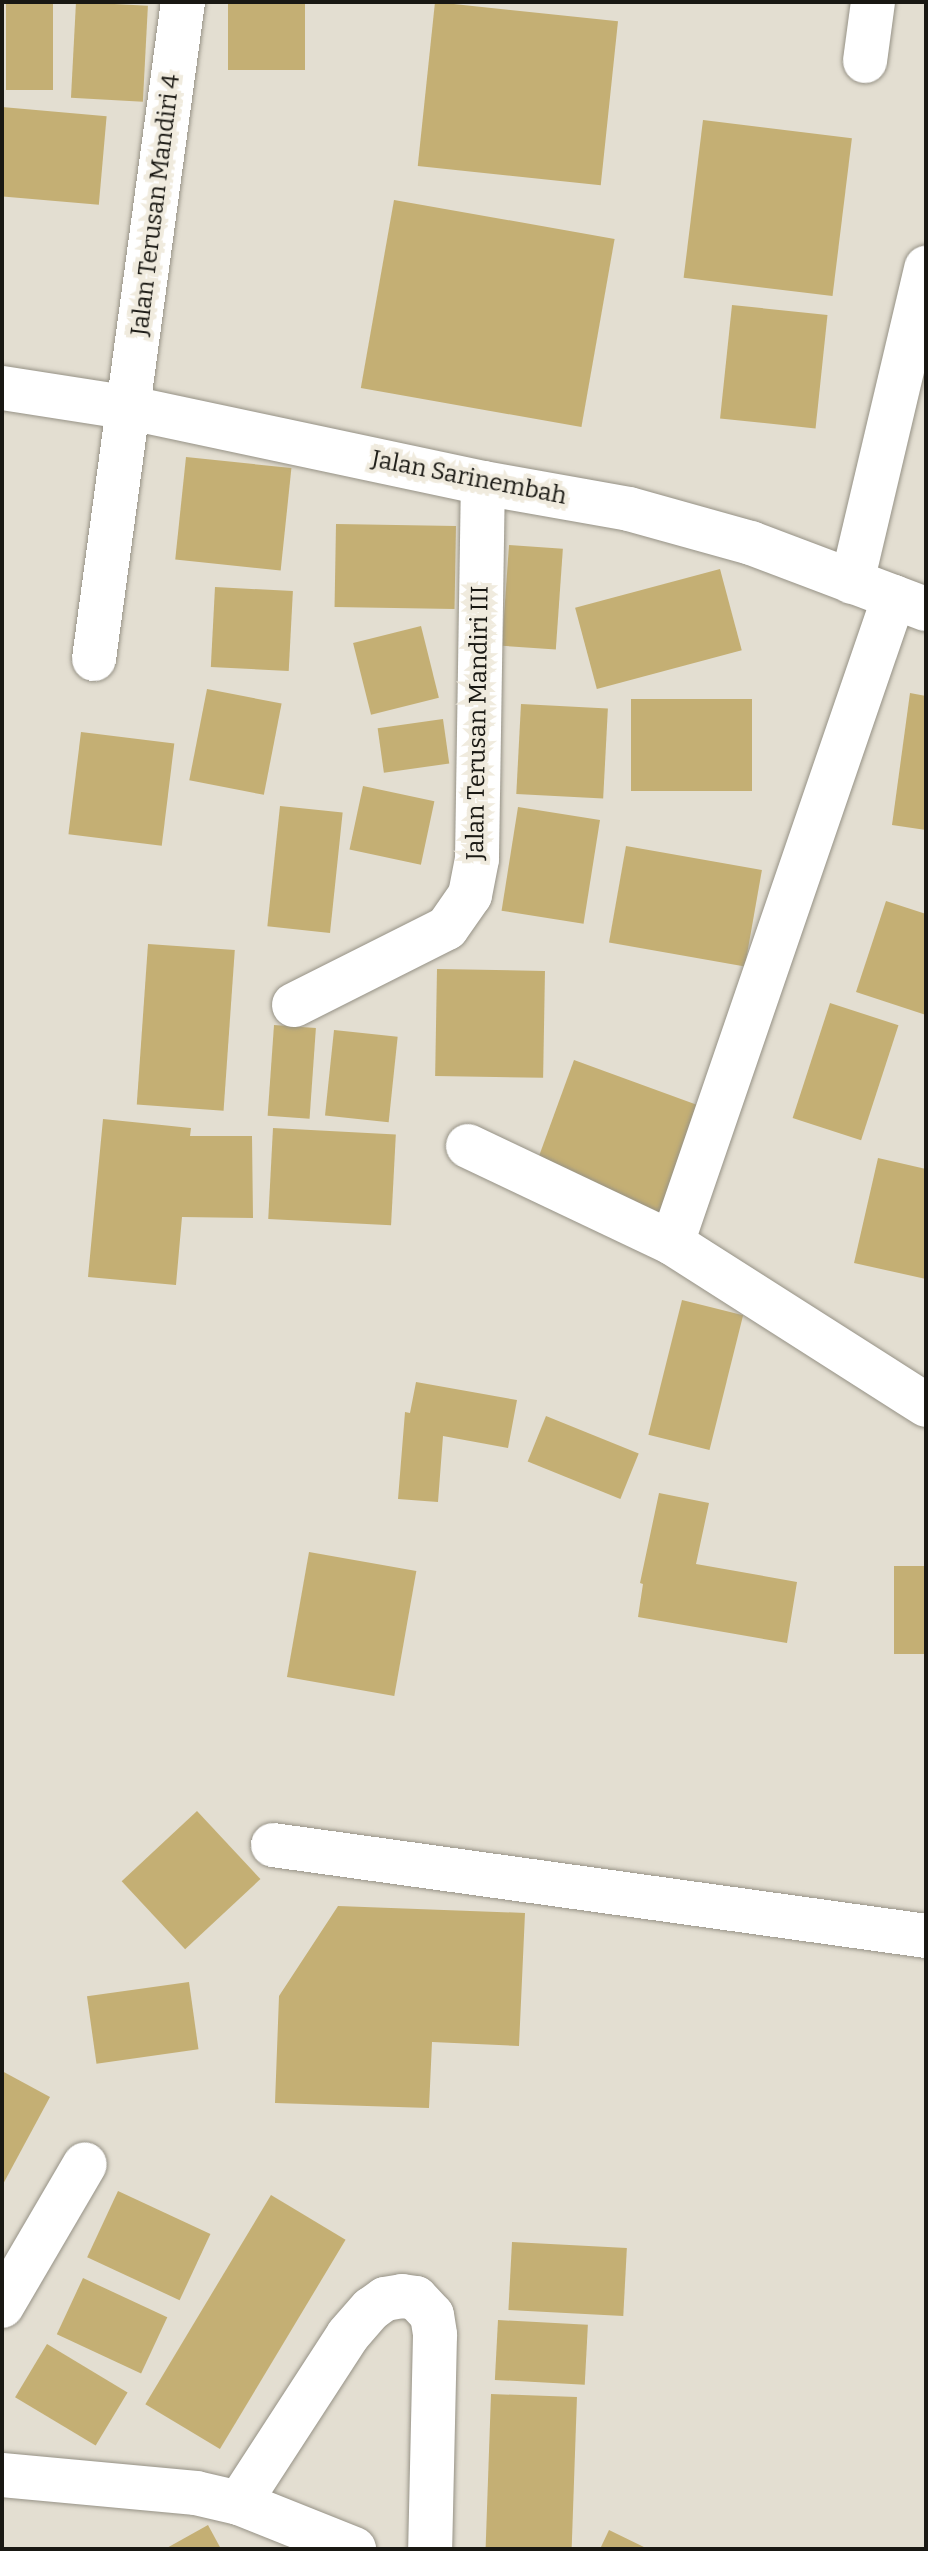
<!DOCTYPE html>
<html>
<head>
<meta charset="utf-8">
<style>
  body { margin:0 }
  #map { position:relative; width:928px; height:2551px; overflow:hidden; background:#e3ded1; font-family:Bitter,serif }
  div>[style] { position:absolute }
  .building>* { inset:0; background:#c4af74; transform-origin:0 0 }
  .roads { filter:drop-shadow(0 0 2px #969286) drop-shadow(0 0 2px #969286) }
  .street>* { height:44px; margin:-22px; padding:0 22px; transform-origin:22px; border-radius:22px; background:#fff }
  span { translate:-50% -50%; white-space:nowrap; text-align:center; line-height:1.15; -webkit-text-stroke:8px #f0ebde; paint-order:stroke }
  .street-label { font-size:24px; color:#191813 }
  .frame { position:absolute; inset:0; border:4px solid #191813; pointer-events:none }
</style>
</head>
<body>
<div id="map">
  <div class="building">
    <div style="left:6px;top:2px;width:47px;height:88px"></div>
    <div style="left:76px;top:2px;width:72px;height:96px;rotate:3deg"></div>
    <div style="left:228px;top:2px;width:77px;height:68px"></div>
    <div style="left:435px;top:2px;width:184px;height:165px;rotate:6deg"></div>
    <div style="left:2px;top:107px;width:105px;height:89px;rotate:5deg"></div>
    <div style="left:703px;top:120px;width:150px;height:159px;rotate:7deg"></div>
    <div style="left:394px;top:200px;width:224px;height:191px;rotate:10deg"></div>
    <div style="left:732px;top:305px;width:96px;height:114px;rotate:6deg"></div>
    <div style="left:186px;top:457px;width:106px;height:103px;rotate:6deg"></div>
    <div style="left:336px;top:524px;width:120px;height:83px;rotate:1deg"></div>
    <div style="left:509px;top:545px;width:54px;height:101px;rotate:4deg"></div>
    <div style="left:720px;top:569px;width:84px;height:150px;rotate:75deg"></div>
    <div style="left:215px;top:587px;width:78px;height:80px;rotate:3deg"></div>
    <div style="left:421px;top:626px;width:74px;height:70px;rotate:76deg"></div>
    <div style="left:207px;top:689px;width:76px;height:93px;rotate:11deg"></div>
    <div style="clip-path:polygon(910px 693px,926px 696px,926px 830px,892px 825px)"></div>
    <div style="left:631px;top:699px;width:121px;height:92px"></div>
    <div style="left:521px;top:704px;width:87px;height:90px;rotate:3deg"></div>
    <div style="left:443px;top:719px;width:45px;height:66px;rotate:82deg"></div>
    <div style="left:81px;top:732px;width:94px;height:103px;rotate:7deg"></div>
    <div style="left:363px;top:786px;width:73px;height:65px;rotate:12deg"></div>
    <div style="left:280px;top:806px;width:63px;height:121px;rotate:6deg"></div>
    <div style="left:518px;top:807px;width:83px;height:105px;rotate:9deg"></div>
    <div style="left:626px;top:846px;width:138px;height:98px;rotate:10deg"></div>
    <div style="clip-path:polygon(886px 901px,926px 914px,926px 1015px,856px 992px)"></div>
    <div style="left:148px;top:944px;width:87px;height:161px;rotate:4deg"></div>
    <div style="left:437px;top:969px;width:108px;height:107px;rotate:1deg"></div>
    <div style="left:830px;top:1003px;width:72px;height:121px;rotate:18deg"></div>
    <div style="left:274px;top:1025px;width:42px;height:91px;rotate:4deg"></div>
    <div style="left:334px;top:1030px;width:64px;height:86px;rotate:6deg"></div>
    <div style="left:574px;top:1060px;width:140px;height:119px;rotate:20deg"></div>
    <div style="clip-path:polygon(103px 1119px,191px 1128px,190px 1136px,252px 1136px,253px 1218px,182px 1217px,176px 1285px,88px 1277px)"></div>
    <div style="left:273px;top:1128px;width:123px;height:91px;rotate:3deg"></div>
    <div style="clip-path:polygon(878px 1158px,926px 1169px,926px 1279px,854px 1263px)"></div>
    <div style="left:682px;top:1300px;width:63px;height:139px;rotate:14deg"></div>
    <div style="clip-path:polygon(416px 1382px,517px 1400px,508px 1448px,443px 1436px,438px 1502px,398px 1499px,405px 1412px,410px 1413px)"></div>
    <div style="left:546px;top:1416px;width:100px;height:49px;rotate:22deg"></div>
    <div style="clip-path:polygon(659px 1493px,709px 1503px,696px 1564px,797px 1582px,787px 1643px,638px 1617px,643px 1584px,640px 1583px)"></div>
    <div style="left:309px;top:1552px;width:109px;height:127px;rotate:10deg"></div>
    <div style="left:926px;top:1566px;width:88px;height:32px;rotate:90deg"></div>
    <div style="left:197px;top:1811px;width:93px;height:103px;rotate:47deg"></div>
    <div style="clip-path:polygon(338px 1906px,525px 1913px,519px 2046px,432px 2042px,429px 2108px,275px 2103px,279px 1996px)"></div>
    <div style="left:189px;top:1982px;width:68px;height:103px;rotate:82deg"></div>
    <div style="clip-path:polygon(2px 2071px,50px 2097px,2px 2186px)"></div>
    <div style="left:118px;top:2191px;width:102px;height:73px;rotate:25deg"></div>
    <div style="left:271px;top:2195px;width:87px;height:244px;rotate:31deg"></div>
    <div style="left:512px;top:2242px;width:115px;height:68px;rotate:3deg"></div>
    <div style="left:83px;top:2278px;width:93px;height:62px;rotate:25deg"></div>
    <div style="left:498px;top:2320px;width:90px;height:60px;rotate:3deg"></div>
    <div style="left:47px;top:2344px;width:94px;height:62px;rotate:31deg"></div>
    <div style="left:491px;top:2394px;width:86px;height:155px;rotate:2deg"></div>
    <div style="clip-path:polygon(208px 2525px,221px 2549px,165px 2549px)"></div>
    <div style="clip-path:polygon(609px 2530px,648px 2549px,600px 2549px)"></div>
  </div>
  <div class="roads">
    <div class="street">
      <div style="left:865px;top:61px;width:60px;rotate:-82.3deg"></div>
      <div style="left:2px;top:388px;width:131px;rotate:8.8deg"></div>
      <div style="left:131px;top:408px;width:360px;rotate:12deg"></div>
      <div style="left:483px;top:483px;width:148px;rotate:10.1deg"></div>
      <div style="left:629px;top:509px;width:127px;rotate:15.6deg"></div>
      <div style="left:751px;top:543px;width:187px;rotate:20.7deg"></div>
      <div style="left:852px;top:582px;width:323px;rotate:-76.7deg"></div>
      <div style="left:94px;top:659px;width:663px;rotate:-82.29deg"></div>
      <div style="left:294px;top:1005px;width:171px;rotate:-26.7deg"></div>
      <div style="left:447px;top:928px;width:40px;rotate:-55.1deg"></div>
      <div style="left:470px;top:895px;width:37px;rotate:-79deg"></div>
      <div style="left:477px;top:859px;width:376px;rotate:-89.1deg"></div>
      <div style="left:468px;top:1146px;width:226px;rotate:25.4deg"></div>
      <div style="left:672px;top:1243px;width:301px;rotate:32.5deg"></div>
      <div style="left:672px;top:1243px;width:683px;rotate:-71.03deg"></div>
      <div style="left:273px;top:1845px;width:659px;rotate:7.93deg"></div>
      <div style="left:2px;top:2306px;width:164px;rotate:-59.7deg"></div>
      <div style="left:2px;top:2475px;width:195px;rotate:5.3deg"></div>
      <div style="left:196px;top:2493px;width:44px;rotate:13.1deg"></div>
      <div style="left:239px;top:2503px;width:124px;rotate:21.8deg"></div>
      <div style="left:239px;top:2503px;width:200px;rotate:-57deg"></div>
      <div style="left:348px;top:2335px;width:35px;rotate:-49deg"></div>
      <div style="left:371px;top:2309px;width:17px;rotate:-36deg"></div>
      <div style="left:385px;top:2299px;width:17px;rotate:-10deg"></div>
      <div style="left:402px;top:2296px;width:14px;rotate:8deg"></div>
      <div style="left:416px;top:2298px;width:23px;rotate:47deg"></div>
      <div style="left:432px;top:2315px;width:20px;rotate:81deg"></div>
      <div style="left:435px;top:2335px;width:214px;rotate:91.3deg"></div>
    </div>
  </div>
  <div class="street-label">
    <span style="left:156px;top:205px;rotate:-83deg">Jalan Terusan Mandiri 4</span>
    <span style="left:469px;top:478px;rotate:11deg">Jalan Sarinembah</span>
    <span style="left:478px;top:723px;rotate:-89deg">Jalan Terusan Mandiri III</span>
  </div>
  <div class="frame"></div>
</div>
</body>
</html>
